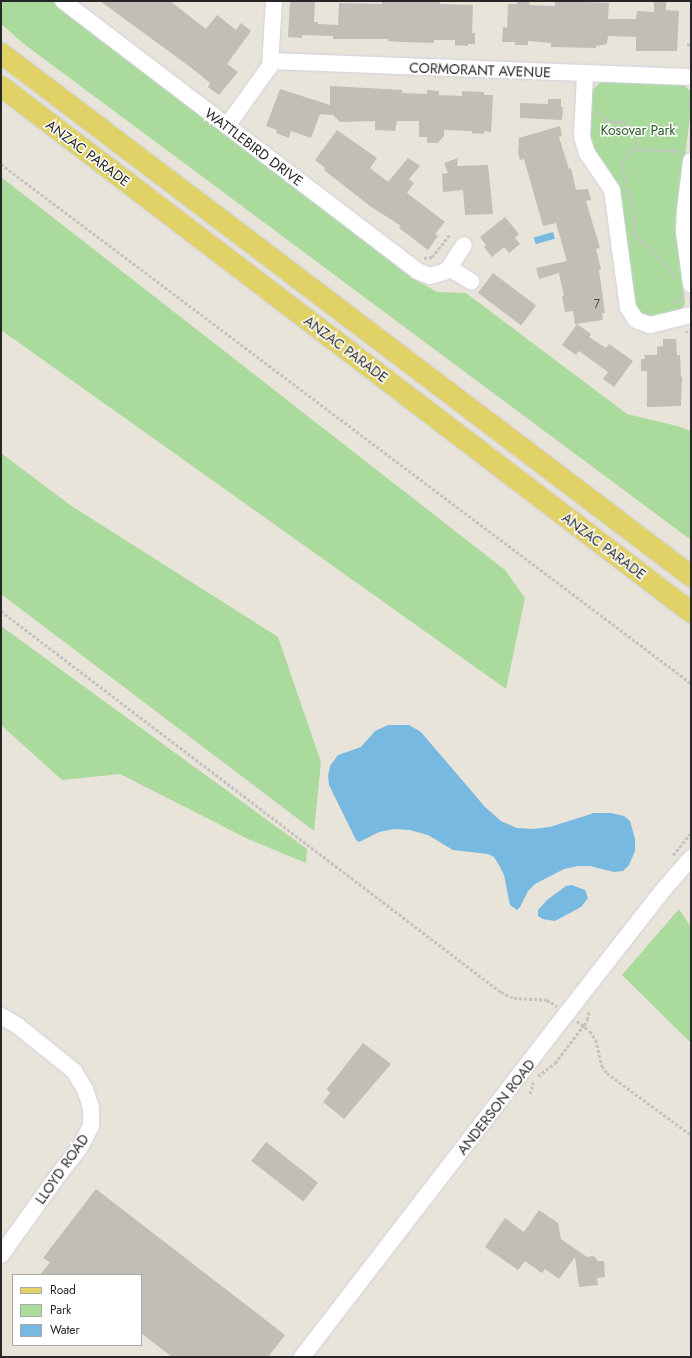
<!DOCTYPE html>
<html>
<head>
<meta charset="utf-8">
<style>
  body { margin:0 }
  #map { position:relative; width:692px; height:1358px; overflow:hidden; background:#e8e4da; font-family:Jost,sans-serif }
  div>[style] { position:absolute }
  .green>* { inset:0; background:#aada9c }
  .water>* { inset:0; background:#77b9e1; transform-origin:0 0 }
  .building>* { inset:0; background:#c1bdb7; transform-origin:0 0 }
  .path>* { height:2.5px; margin-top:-1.25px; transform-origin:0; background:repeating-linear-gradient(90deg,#c3c3c3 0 3px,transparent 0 5px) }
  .roads { filter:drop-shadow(0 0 1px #d0d1df) drop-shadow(0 0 1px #d0d1df) }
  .minor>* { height:16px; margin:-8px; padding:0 8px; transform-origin:8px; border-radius:8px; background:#fff }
  .major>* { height:21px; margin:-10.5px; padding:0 10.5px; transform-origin:10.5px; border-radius:10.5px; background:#e1d267 }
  span { translate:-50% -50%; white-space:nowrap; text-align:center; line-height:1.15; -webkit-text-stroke:3px #fff; paint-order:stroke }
  .number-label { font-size:12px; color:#4e4c4b }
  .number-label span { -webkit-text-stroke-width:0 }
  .street-label { font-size:14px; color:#272727 }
  .park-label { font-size:14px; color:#265b20 }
  .frame { position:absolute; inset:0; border:2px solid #272727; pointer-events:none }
  .legend { position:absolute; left:12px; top:1274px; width:130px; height:72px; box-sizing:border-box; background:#fff; border:1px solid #a9a9a9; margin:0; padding:5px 7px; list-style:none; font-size:12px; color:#272727 }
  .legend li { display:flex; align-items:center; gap:8px; height:20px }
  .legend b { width:20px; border:1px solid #a9a9a9 }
</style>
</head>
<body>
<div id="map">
  <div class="green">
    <div style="clip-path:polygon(1px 1px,53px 1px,412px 278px,437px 292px,466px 293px,627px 414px,677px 426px,691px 431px,691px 540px,24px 44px,1px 24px)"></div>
    <div style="clip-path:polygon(604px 80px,683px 84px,691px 92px,691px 109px,678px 211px,680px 263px,685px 303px,683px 307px,675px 313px,654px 318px,644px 315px,635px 307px,598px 162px,589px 138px,590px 96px,593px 89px)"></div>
    <div style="clip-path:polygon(1px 177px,505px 570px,525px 598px,506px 689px,1px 330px)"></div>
    <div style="clip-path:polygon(1px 453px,70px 505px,278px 637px,321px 762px,314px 831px,1px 594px)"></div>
    <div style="clip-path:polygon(1px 626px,307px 849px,306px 863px,248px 839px,120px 774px,62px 780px,1px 725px)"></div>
    <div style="clip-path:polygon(679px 909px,691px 927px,691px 1043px,622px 975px)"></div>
  </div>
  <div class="water">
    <div style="left:553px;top:232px;width:7px;height:20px;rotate:74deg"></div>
    <div style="clip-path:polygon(388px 725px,409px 725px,421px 732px,485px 807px,501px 821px,517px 828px,533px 829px,550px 827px,594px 813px,611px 813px,624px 816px,630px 821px,635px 839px,635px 851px,629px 865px,623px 871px,614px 872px,590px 866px,578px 866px,564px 869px,535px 884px,528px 891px,520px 907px,517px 910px,510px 905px,504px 875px,499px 865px,494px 857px,488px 854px,453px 850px,428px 835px,410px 830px,394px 829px,379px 832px,359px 842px,356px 840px,329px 785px,328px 776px,330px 766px,338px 755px,361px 747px,375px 731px)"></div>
    <div style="clip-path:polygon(572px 885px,585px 890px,588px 898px,581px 907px,555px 921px,543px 919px,538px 916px,538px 910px,547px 900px,566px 886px)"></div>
  </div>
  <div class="building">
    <div style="clip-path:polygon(100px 1px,170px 1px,206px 29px,217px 15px,236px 30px,241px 23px,251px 31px,227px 64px,238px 72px,219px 95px,208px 87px,210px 83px,193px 69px)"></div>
    <div style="clip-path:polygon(290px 1px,315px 1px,314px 22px,318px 22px,318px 24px,338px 25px,339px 3px,382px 4px,382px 1px,440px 1px,440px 4px,473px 5px,472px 33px,475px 33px,475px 44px,468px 44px,468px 46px,455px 45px,455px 40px,434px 40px,434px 43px,402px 42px,388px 41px,388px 39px,333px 39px,333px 36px,302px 35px,302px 38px,288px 37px)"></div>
    <div style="clip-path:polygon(517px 1px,530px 1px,529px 5px,555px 6px,555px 1px,609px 3px,608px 19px,636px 19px,637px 11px,654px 12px,654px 1px,666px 1px,666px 10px,679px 11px,677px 51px,636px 51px,636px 37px,608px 36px,607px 44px,596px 46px,596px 48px,551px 47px,551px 43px,528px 41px,528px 45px,515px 45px,515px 42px,502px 42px,503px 27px,507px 28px,508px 4px,517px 4px)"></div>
    <div style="clip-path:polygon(330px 86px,402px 90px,402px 93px,427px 94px,427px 90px,439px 91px,439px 95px,462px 96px,462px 91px,484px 92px,484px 95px,493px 95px,491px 132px,484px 131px,484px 134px,472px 133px,472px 131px,444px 130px,444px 136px,438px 143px,427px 143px,427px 137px,419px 137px,419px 121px,397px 121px,395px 131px,375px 130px,375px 121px,340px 122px,333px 115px,320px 114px,311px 138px,291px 131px,289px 138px,276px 133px,277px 130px,266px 126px,280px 89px,330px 105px)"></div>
    <div style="clip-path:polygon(548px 99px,561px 99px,561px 107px,563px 107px,562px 120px,520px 118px,520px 103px,548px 104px)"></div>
    <div style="clip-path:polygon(560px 126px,562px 136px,559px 137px,569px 169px,571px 168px,576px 190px,588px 189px,591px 200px,586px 201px,600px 248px,596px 249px,601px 269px,599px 270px,605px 313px,602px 313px,603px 320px,575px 324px,573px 311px,565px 312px,562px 296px,564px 296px,559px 273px,539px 279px,536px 268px,567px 261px,556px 223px,543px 226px,524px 159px,520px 160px,518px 153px,519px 138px)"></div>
    <div style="clip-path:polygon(337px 130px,377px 158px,370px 168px,388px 182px,408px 158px,420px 166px,409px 179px,414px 183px,407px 193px,445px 222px,435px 234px,438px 236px,428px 250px,399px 228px,401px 226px,370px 206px,324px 170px,325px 168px,315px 160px)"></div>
    <div style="clip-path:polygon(458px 158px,457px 166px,488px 165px,493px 214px,465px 215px,463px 190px,443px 192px,442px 174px,448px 173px,444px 163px)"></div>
    <div style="clip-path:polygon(505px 217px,519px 234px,515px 238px,520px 244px,509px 253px,504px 247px,492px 257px,484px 247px,486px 245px,480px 237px)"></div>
    <div style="left:493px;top:273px;width:54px;height:25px;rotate:37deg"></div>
    <div style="clip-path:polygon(577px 324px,591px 334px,589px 337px,606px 348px,609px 344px,633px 361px,614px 387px,603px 379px,608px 372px,579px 351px,576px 355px,562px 345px)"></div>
    <div style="clip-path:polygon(663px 339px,676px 339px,677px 355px,680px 355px,681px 377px,682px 377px,681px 406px,647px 407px,647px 371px,641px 371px,641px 359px,645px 359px,644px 355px,657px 355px,657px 347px,663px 346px)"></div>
    <div style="clip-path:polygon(363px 1043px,391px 1064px,344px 1119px,323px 1102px,330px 1093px,327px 1089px)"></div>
    <div style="left:266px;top:1142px;width:66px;height:24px;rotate:38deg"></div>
    <div style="clip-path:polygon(96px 1189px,285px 1335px,268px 1357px,172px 1357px,141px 1333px,141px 1275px,40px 1275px,50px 1262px,43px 1258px)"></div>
    <div style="clip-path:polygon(539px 1210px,558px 1223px,561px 1239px,587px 1257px,594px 1256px,598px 1261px,604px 1261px,605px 1277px,597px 1278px,598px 1285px,579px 1287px,575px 1257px,559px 1279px,545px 1269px,542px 1273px,525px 1261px,518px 1270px,485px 1247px,505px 1218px,524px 1232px)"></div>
  </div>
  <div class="path">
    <div style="left:687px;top:44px;width:4px;rotate:14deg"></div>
    <div style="left:687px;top:103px;width:4px;rotate:14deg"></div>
    <div style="left:598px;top:111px;width:11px;rotate:52deg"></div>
    <div style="left:605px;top:120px;width:17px;rotate:7deg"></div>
    <div style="left:622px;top:122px;width:12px;rotate:31deg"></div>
    <div style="left:632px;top:128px;width:5px;rotate:53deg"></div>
    <div style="left:635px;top:132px;width:17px;rotate:87deg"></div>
    <div style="left:636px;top:149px;width:46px;rotate:2.5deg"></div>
    <div style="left:1px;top:164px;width:863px;rotate:36.95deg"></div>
    <div style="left:625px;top:183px;width:20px;rotate:-101deg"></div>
    <div style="left:621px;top:163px;width:21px;rotate:-51deg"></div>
    <div style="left:627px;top:188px;width:19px;rotate:69deg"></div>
    <div style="left:634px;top:206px;width:26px;rotate:90deg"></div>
    <div style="left:634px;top:232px;width:14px;rotate:51deg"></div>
    <div style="left:643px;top:243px;width:19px;rotate:39deg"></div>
    <div style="left:658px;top:255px;width:28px;rotate:52deg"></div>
    <div style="left:424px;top:258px;width:8px;rotate:-7deg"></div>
    <div style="left:432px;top:257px;width:29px;rotate:-52deg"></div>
    <div style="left:674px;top:304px;width:11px;rotate:-41deg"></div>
    <div style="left:682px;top:297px;width:3px;rotate:-90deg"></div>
    <div style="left:685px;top:332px;width:6px"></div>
    <div style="left:1px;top:611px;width:629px;rotate:37.31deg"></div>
    <div style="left:501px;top:992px;width:14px;rotate:25deg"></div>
    <div style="left:514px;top:998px;width:33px;rotate:3deg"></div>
    <div style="left:547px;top:1000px;width:12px;rotate:31deg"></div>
    <div style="left:673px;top:855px;width:28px;rotate:-51deg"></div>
    <div style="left:577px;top:1021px;width:16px;rotate:38deg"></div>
    <div style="left:590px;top:1031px;width:11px;rotate:56deg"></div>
    <div style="left:596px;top:1040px;width:27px;rotate:77deg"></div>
    <div style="left:602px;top:1066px;width:9px;rotate:54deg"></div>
    <div style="left:607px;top:1073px;width:104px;rotate:36.4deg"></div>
    <div style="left:538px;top:1076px;width:21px;rotate:-37deg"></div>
    <div style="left:555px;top:1063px;width:48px;rotate:-52.7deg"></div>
    <div style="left:584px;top:1025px;width:6px;rotate:-59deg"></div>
    <div style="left:587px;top:1020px;width:10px;rotate:-79deg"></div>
    <div style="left:530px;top:1094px;width:12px;rotate:-76deg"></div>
  </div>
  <div class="roads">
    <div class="minor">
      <div style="left:63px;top:1px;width:445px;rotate:37.3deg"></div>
      <div style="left:417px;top:271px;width:14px;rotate:21deg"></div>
      <div style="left:430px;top:276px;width:15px;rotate:-16deg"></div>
      <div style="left:444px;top:272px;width:6px;rotate:-39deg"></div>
      <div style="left:449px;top:268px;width:27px;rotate:-57deg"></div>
      <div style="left:272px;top:61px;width:415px;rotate:2.2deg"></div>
      <div style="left:585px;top:74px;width:63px;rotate:92.7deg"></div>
      <div style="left:582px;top:137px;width:17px;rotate:73deg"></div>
      <div style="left:587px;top:153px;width:45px;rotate:56deg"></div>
      <div style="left:612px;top:190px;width:119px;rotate:82.3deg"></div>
      <div style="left:628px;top:308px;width:14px;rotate:56deg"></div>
      <div style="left:636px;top:320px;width:15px;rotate:20deg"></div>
      <div style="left:650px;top:325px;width:42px;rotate:-13.7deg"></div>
      <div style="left:227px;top:126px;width:74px;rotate:-54.4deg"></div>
      <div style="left:270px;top:66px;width:65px;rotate:-86.5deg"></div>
      <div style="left:691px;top:161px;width:49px;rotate:97deg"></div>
      <div style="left:685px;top:210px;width:22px;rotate:93deg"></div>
      <div style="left:684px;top:232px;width:53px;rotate:82.5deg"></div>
      <div style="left:449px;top:268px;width:26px;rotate:31deg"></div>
      <div style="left:1px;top:1016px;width:20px;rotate:30deg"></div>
      <div style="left:18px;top:1026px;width:72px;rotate:38.8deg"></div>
      <div style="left:74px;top:1071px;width:21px;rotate:59deg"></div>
      <div style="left:85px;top:1089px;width:19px;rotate:72deg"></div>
      <div style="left:91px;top:1107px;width:19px;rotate:90deg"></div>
      <div style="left:91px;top:1126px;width:22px;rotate:117deg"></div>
      <div style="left:81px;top:1146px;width:39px;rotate:128deg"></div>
      <div style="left:57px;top:1177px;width:96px;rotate:125.7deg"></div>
      <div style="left:302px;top:1357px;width:434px;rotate:-52.4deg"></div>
      <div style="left:567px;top:1013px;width:157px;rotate:-52deg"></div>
      <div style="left:664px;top:889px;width:41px;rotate:-48.9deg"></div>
    </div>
    <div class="major">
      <div style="left:1px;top:53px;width:866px;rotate:37.16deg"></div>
      <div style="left:1px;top:86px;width:868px;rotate:37.32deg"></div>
    </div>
  </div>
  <div class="number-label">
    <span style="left:597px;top:305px">7</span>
  </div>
  <div class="street-label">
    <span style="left:480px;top:70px;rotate:2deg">CORMORANT AVENUE</span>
    <span style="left:254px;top:147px;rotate:37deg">WATTLEBIRD DRIVE</span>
    <span style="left:88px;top:153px;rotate:37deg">ANZAC PARADE</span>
    <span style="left:346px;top:349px;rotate:37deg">ANZAC PARADE</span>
    <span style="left:604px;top:546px;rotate:37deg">ANZAC PARADE</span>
    <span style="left:496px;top:1107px;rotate:-52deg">ANDERSON ROAD</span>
    <span style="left:62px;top:1169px;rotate:-55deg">LLOYD ROAD</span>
  </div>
  <div class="park-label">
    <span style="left:638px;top:130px">Kosovar Park</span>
  </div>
  <div class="frame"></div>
  <ul class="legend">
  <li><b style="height:5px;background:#e1d267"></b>Road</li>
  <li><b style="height:11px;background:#aada9c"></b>Park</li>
  <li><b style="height:11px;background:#77b9e1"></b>Water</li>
  </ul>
</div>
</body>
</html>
